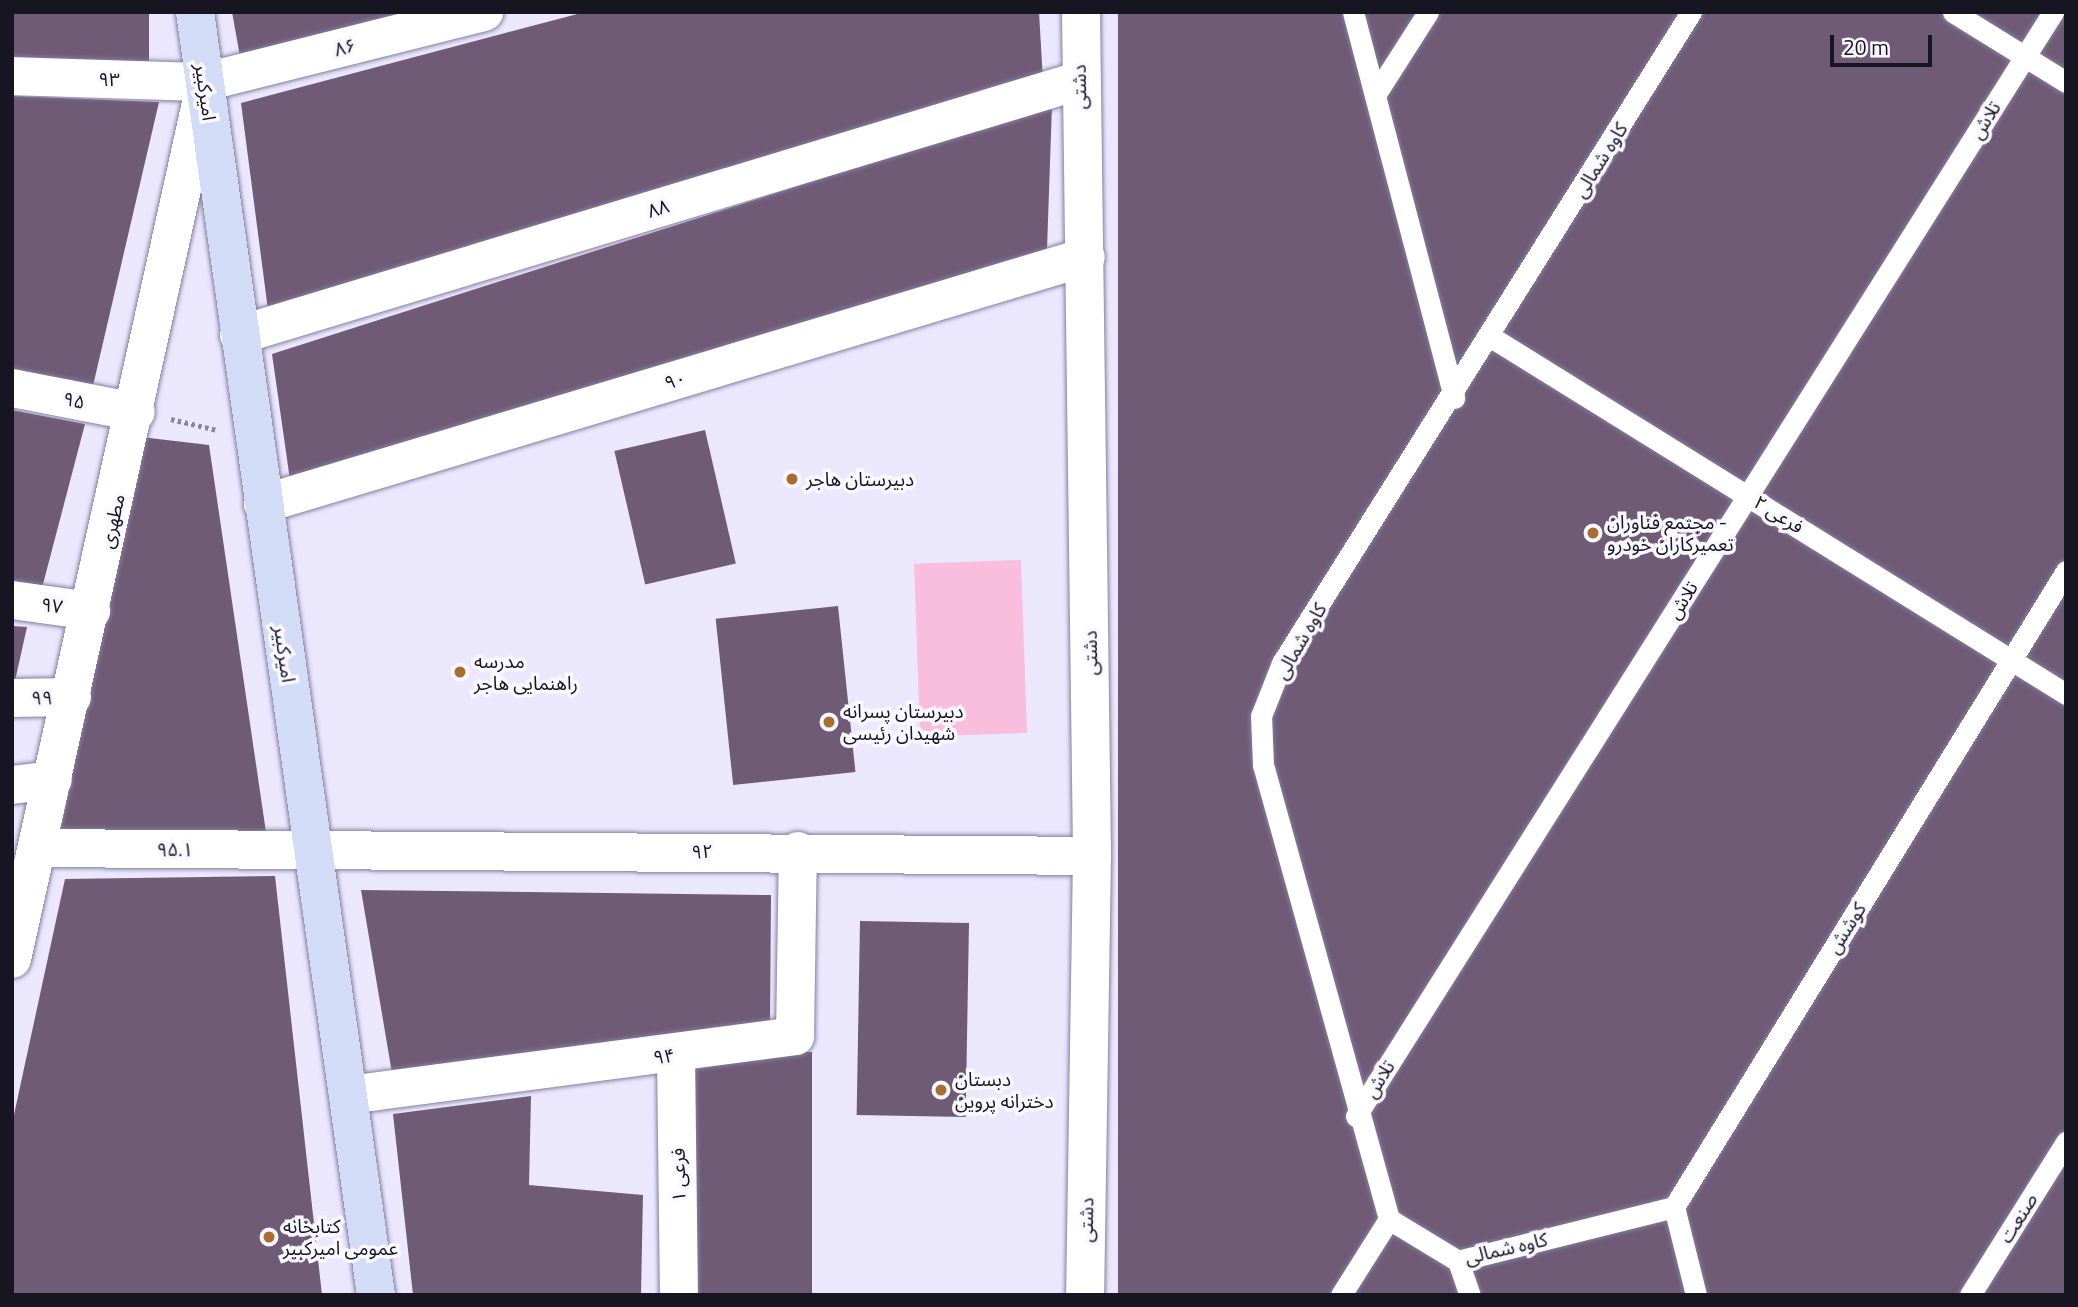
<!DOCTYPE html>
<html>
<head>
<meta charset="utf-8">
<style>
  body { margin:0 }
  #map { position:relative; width:2078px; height:1307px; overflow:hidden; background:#ebe8fe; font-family:"Titillium Web","Noto Sans Arabic",sans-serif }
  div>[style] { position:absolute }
  .green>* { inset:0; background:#f9bdde; transform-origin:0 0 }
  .building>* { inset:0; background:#705b76; transform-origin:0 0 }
  .path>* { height:4.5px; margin-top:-2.25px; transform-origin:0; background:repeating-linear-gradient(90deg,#888596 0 3.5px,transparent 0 7px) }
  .roads { filter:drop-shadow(0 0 2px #837e9f) drop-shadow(0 0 2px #837e9f) }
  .lane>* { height:21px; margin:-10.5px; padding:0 10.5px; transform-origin:10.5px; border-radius:10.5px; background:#fff }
  .street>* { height:38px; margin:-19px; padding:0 19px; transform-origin:19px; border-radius:19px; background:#fff }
  .secondary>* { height:38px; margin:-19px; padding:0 19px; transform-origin:19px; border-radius:19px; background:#d2dcf6 }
  .dots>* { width:19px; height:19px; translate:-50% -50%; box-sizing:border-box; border:4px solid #f9f8ff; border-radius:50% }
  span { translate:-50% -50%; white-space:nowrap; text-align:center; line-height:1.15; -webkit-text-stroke:7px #f9f8ff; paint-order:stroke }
  .street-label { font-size:19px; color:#171521 }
  .poi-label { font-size:19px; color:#171521 }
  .left { translate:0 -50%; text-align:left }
  .frame { position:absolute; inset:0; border:14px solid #171521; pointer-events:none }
  .scale { position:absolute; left:1830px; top:35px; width:102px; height:32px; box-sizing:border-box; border:4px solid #171521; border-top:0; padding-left:9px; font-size:21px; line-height:24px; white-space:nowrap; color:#171521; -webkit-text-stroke:5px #f9f8ff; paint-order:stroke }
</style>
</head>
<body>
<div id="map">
  <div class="green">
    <div style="left:1021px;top:560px;width:173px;height:107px;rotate:88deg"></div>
  </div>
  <div class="building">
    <div style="left:12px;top:12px;width:137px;height:49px"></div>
    <div style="clip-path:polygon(232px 12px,434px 12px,241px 62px)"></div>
    <div style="clip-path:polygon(585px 12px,1039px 12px,1043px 81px,268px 310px,241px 103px)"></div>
    <div style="left:1118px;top:12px;width:948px;height:1283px"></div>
    <div style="clip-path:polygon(12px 96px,159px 102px,92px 390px,12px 375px)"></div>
    <div style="clip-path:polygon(1052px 105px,1047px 249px,290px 480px,272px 354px)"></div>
    <div style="clip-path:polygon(12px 410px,85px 424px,42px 588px,12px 584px)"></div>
    <div style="left:705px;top:430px;width:137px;height:93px;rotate:77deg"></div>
    <div style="clip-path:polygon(141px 437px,209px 445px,267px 839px,60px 833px)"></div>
    <div style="left:838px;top:606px;width:167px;height:123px;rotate:84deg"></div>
    <div style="clip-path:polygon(12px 626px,27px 627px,13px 690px,12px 690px)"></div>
    <div style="clip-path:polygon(275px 876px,322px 1295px,12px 1295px,12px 1124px,65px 879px)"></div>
    <div style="clip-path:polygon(361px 890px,771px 895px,770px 1026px,392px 1073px)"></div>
    <div style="left:969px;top:923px;width:194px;height:109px;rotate:91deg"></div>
    <div style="left:812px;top:1052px;width:243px;height:124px;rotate:90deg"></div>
    <div style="clip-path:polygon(531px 1096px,529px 1185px,643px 1195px,641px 1295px,413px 1295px,393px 1114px)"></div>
  </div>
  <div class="path">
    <div style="left:171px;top:419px;width:47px;rotate:13.4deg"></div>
  </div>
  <div class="roads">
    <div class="lane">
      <div style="left:1353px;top:12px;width:399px;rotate:75.3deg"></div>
      <div style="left:1953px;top:12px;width:133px;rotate:31.8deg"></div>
      <div style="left:1375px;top:95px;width:98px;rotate:-57.4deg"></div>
      <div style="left:1491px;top:337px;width:677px;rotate:31.83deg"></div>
      <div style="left:1356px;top:1116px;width:1306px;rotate:-57.73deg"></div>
      <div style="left:1674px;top:1207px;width:223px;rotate:166deg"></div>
      <div style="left:1458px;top:1261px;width:81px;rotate:-148.7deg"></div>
      <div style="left:1389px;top:1219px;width:471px;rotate:-105.5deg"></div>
      <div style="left:1263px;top:765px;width:49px;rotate:-92.3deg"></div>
      <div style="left:1261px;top:716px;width:57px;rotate:-68.4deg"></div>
      <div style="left:1282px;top:663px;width:769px;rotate:-57.86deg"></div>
      <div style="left:1458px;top:1261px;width:36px;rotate:71deg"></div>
      <div style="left:1341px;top:1295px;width:90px;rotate:-57.7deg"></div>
      <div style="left:1696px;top:1295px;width:91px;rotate:-104deg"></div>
      <div style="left:1674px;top:1207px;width:747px;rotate:-58.35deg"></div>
      <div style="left:1970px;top:1295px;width:181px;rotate:-57.9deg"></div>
    </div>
    <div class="street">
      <div style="left:1081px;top:12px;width:844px;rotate:89.25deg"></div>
      <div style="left:1092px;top:856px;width:439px;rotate:90.9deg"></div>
      <div style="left:12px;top:76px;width:193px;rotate:1.8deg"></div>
      <div style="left:205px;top:82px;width:288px;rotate:-14.1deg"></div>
      <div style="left:239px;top:335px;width:877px;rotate:-16.84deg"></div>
      <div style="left:12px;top:388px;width:126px;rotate:11deg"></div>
      <div style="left:263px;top:504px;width:859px;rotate:-16.71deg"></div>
      <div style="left:12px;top:600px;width:80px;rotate:7.9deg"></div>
      <div style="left:12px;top:698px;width:60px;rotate:-1deg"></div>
      <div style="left:12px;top:785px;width:41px;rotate:-7deg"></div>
      <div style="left:37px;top:848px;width:1055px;rotate:0.43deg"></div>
      <div style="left:12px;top:959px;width:891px;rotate:-77.55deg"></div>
      <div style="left:676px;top:1055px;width:240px;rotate:89.3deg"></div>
      <div style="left:348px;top:1095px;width:451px;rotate:-7.5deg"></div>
      <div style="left:795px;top:1036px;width:185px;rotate:-89.1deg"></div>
    </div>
    <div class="secondary">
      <div style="left:195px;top:12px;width:1296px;rotate:81.97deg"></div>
    </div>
  </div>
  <div class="dots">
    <div style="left:792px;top:479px;background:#a96d30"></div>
    <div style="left:1593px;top:533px;background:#a96d30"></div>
    <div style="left:460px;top:672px;background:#a96d30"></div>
    <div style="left:829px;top:722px;background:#a96d30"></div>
    <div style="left:941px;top:1090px;background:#a96d30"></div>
    <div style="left:269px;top:1237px;background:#a96d30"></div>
  </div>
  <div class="street-label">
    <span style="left:345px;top:47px;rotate:-14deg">۸۶</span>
    <span style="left:109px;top:79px;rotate:2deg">۹۳</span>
    <span style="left:1079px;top:87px;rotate:-91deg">دشتی</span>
    <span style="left:206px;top:92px;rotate:82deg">امیرکبیر</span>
    <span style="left:1985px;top:120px;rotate:-58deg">تلاش</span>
    <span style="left:1600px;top:160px;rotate:-58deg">کاوه شمالی</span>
    <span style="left:658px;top:208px;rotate:-17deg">۸۸</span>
    <span style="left:675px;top:380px;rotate:-17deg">۹۰</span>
    <span style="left:74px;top:400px;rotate:11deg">۹۵</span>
    <span style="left:1779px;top:514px;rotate:32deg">فرعی ۲</span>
    <span style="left:112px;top:521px;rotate:-77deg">مطهری</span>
    <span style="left:1682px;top:600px;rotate:-58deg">تلاش</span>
    <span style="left:52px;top:605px;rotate:8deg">۹۷</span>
    <span style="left:1300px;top:641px;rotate:-60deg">کاوه شمالی</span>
    <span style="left:1090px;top:653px;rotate:-91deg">دشتی</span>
    <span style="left:285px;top:654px;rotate:82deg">امیرکبیر</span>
    <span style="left:42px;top:697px;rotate:-1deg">۹۹</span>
    <span style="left:175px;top:849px;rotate:1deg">۹۵.۱</span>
    <span style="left:702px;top:851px">۹۲</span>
    <span style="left:1846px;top:928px;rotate:-58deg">کوشش</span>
    <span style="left:664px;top:1056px;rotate:-7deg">۹۴</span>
    <span style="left:1379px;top:1079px;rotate:-58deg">تلاش</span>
    <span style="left:678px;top:1175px;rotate:-91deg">فرعی ۱</span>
    <span style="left:2018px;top:1218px;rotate:-58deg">صنعت</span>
    <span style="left:1086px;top:1220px;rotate:-89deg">دشتی</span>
    <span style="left:1506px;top:1248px;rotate:-13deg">کاوه شمالی</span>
  </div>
  <div class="poi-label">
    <span class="left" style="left:806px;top:479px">دبیرستان هاجر</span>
    <span class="left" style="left:1607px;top:533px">مجتمع فناوران -<br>تعمیرکاران خودرو</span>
    <span class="left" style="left:474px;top:672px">مدرسه<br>راهنمایی هاجر</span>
    <span class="left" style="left:843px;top:722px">دبیرستان پسرانه<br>شهیدان رئیسی</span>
    <span class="left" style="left:955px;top:1090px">دبستان<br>دخترانه پروین</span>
    <span class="left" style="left:283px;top:1237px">کتابخانه<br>عمومی امیرکبیر</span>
  </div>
  <div class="frame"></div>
  <div class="scale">20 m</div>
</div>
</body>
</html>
